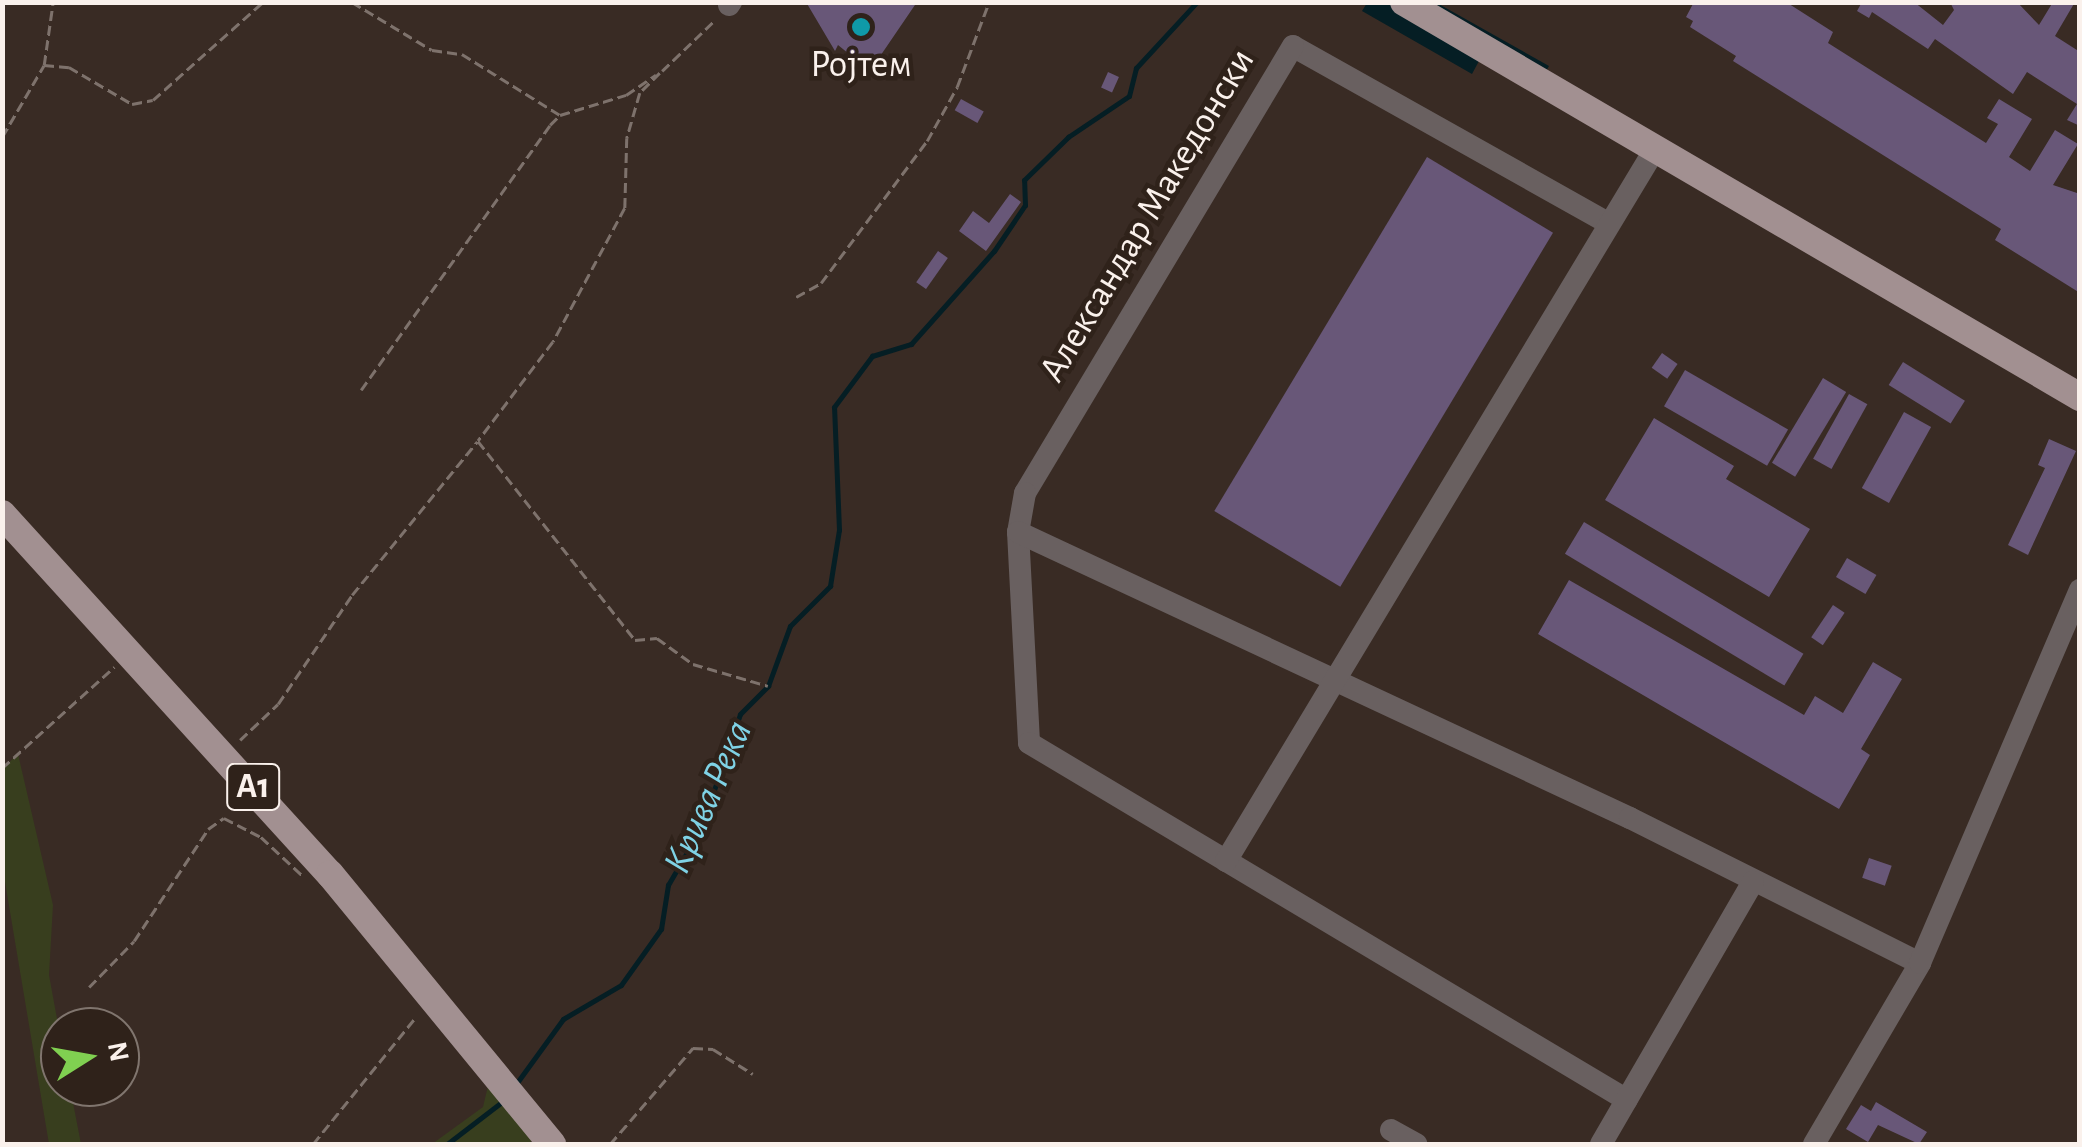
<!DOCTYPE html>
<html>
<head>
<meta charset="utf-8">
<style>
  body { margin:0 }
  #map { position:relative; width:2082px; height:1147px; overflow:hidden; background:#392b24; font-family:"Alegreya Sans",sans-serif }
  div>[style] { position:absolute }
  .green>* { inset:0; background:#383e1e }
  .water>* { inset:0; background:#051e24 }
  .stream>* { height:5px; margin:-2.5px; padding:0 2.5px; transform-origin:2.5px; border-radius:2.5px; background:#051e24 }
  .building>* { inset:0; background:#685778; transform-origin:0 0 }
  .path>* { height:2.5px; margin-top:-1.25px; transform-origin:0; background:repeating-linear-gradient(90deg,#7e726c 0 10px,transparent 0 15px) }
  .minor>* { height:22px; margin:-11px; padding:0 11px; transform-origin:11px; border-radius:11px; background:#696060 }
  .major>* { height:28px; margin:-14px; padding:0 14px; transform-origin:14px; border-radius:14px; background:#a29091 }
  .dots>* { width:28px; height:28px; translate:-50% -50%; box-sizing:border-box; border:5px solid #2f221a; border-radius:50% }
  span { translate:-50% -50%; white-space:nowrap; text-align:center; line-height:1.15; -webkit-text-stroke:9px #2f221a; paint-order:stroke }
  .shield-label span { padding:2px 8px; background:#2f221a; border:2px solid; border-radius:8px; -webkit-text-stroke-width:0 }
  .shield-label { font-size:35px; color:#faf1ec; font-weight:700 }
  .poi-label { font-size:38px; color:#faf1ec }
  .street-label { font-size:38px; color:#faf1ec }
  .water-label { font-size:40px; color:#7fd2e5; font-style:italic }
  .frame { position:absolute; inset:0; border:5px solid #faf1ec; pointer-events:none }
  .north { position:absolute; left:40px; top:1007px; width:100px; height:100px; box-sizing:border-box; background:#2f221a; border:2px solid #80756e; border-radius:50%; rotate:79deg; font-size:28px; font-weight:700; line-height:40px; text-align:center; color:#faf1ec }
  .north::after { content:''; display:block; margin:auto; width:35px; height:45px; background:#80d051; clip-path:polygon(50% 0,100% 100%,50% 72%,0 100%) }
</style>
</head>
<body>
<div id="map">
  <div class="green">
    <div style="clip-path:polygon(18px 754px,53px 905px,49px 975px,60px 1035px,60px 1087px,70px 1087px,81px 1144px,49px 1144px,3px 870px,3px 768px)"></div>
    <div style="clip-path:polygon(492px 1069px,540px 1128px,529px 1144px,432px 1144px,483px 1107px)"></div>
  </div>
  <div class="water">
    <div style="clip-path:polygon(1367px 3px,1437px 3px,1549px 66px,1534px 92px,1479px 61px,1472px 74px,1362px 11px)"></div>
  </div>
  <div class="stream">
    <div style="left:516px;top:1084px;width:80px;rotate:-54.1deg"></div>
    <div style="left:563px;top:1019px;width:67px;rotate:-30.4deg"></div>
    <div style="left:621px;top:985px;width:69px;rotate:-54.5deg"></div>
    <div style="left:661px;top:929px;width:45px;rotate:-81deg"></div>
    <div style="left:668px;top:885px;width:66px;rotate:-59.9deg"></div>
    <div style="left:701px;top:828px;width:120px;rotate:-71.1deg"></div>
    <div style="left:740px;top:714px;width:40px;rotate:-45deg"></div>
    <div style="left:768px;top:686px;width:64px;rotate:-69.9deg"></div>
    <div style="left:790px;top:626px;width:57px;rotate:-45deg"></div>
    <div style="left:830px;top:586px;width:57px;rotate:-80.9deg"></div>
    <div style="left:839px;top:530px;width:123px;rotate:-92.3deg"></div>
    <div style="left:834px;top:407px;width:64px;rotate:-53.3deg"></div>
    <div style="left:872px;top:356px;width:41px;rotate:-17.1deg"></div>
    <div style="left:911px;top:344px;width:125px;rotate:-48.3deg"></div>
    <div style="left:994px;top:251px;width:55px;rotate:-56deg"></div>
    <div style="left:1025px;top:205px;width:25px;rotate:-92deg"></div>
    <div style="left:1024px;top:180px;width:62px;rotate:-44.3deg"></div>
    <div style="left:1068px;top:137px;width:73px;rotate:-33.9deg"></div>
    <div style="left:1129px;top:96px;width:29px;rotate:-76deg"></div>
    <div style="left:1136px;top:68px;width:90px;rotate:-47.3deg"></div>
    <div style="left:447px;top:1144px;width:71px;rotate:-37.5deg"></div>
  </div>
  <div class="building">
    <div style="clip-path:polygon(806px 2px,917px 2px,870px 71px,838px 45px,835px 51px)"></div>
    <div style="clip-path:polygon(1694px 2px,1786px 2px,1833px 32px,1828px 43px,1986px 143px,1998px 124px,1987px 118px,1999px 99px,2032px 119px,2009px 157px,2030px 171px,2055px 130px,2078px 144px,2053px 185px,2080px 194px,2080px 293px,1995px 240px,2001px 229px,1733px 61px,1736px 56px,1690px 27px,1693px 21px,1686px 17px)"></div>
    <div style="clip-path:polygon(1862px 2px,1914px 2px,1943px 25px,1954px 10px,1950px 2px,2017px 2px,2039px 25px,2053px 2px,2075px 2px,2055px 36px,2080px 52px,2080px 126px,2067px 120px,2077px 104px,2027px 72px,2013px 94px,1935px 39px,1928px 49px,1872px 12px,1869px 18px,1857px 11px)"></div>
    <div style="left:1108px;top:72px;width:12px;height:17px;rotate:24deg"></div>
    <div style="left:961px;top:99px;width:26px;height:13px;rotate:29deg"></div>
    <div style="left:1427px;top:157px;width:147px;height:413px;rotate:31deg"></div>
    <div style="clip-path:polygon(1010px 194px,1021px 202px,986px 251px,959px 231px,973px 211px,989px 223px)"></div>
    <div style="left:938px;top:251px;width:12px;height:38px;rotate:35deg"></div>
    <div style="left:1662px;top:353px;width:19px;height:18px;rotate:35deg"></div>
    <div style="left:1903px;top:362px;width:73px;height:27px;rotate:32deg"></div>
    <div style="left:1685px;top:370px;width:119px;height:42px;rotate:30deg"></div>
    <div style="left:1823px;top:378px;width:27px;height:99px;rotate:31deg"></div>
    <div style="left:1849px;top:394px;width:21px;height:74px;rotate:29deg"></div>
    <div style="left:1904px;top:412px;width:31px;height:87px;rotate:29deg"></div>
    <div style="clip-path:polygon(1654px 418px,1734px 466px,1726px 479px,1810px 529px,1769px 597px,1605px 500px)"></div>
    <div style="clip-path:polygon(2049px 439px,2076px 451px,2028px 555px,2008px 545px,2045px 468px,2038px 465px)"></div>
    <div style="left:1584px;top:522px;width:256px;height:37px;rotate:31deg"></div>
    <div style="left:1847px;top:558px;width:34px;height:22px;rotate:30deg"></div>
    <div style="clip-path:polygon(1569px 580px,1804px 715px,1815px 696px,1843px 713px,1873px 662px,1902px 679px,1861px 749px,1870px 755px,1839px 809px,1538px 634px)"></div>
    <div style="left:1833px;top:605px;width:14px;height:39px;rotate:34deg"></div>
    <div style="left:1869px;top:858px;width:24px;height:21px;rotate:19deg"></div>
    <div style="clip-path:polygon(1876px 1102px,1927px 1132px,1919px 1144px,1878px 1125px,1868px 1142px,1846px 1129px,1861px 1105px,1871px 1111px)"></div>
  </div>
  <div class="path">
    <div style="left:352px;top:2px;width:93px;rotate:31deg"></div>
    <div style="left:432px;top:50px;width:30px;rotate:8deg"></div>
    <div style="left:462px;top:54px;width:115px;rotate:31.9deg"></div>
    <div style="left:44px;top:65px;width:25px;rotate:5deg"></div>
    <div style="left:69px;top:67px;width:73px;rotate:30.4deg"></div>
    <div style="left:132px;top:104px;width:21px;rotate:-11deg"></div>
    <div style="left:153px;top:100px;width:147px;rotate:-41.7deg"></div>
    <div style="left:662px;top:71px;width:72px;rotate:-43.9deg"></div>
    <div style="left:660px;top:73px;width:28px;rotate:135deg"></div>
    <div style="left:640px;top:93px;width:47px;rotate:106.1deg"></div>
    <div style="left:627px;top:138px;width:70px;rotate:91.6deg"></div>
    <div style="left:625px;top:208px;width:152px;rotate:118.2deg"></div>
    <div style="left:553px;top:342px;width:124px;rotate:127.1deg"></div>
    <div style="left:478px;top:441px;width:253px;rotate:51.7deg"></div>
    <div style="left:635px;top:640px;width:22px;rotate:-5deg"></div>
    <div style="left:657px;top:638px;width:44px;rotate:35.8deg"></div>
    <div style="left:693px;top:664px;width:78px;rotate:16.3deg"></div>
    <div style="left:2px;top:137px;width:83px;rotate:-59.7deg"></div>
    <div style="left:44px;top:65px;width:64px;rotate:-81.9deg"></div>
    <div style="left:796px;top:297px;width:29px;rotate:-29deg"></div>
    <div style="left:821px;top:283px;width:177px;rotate:-53.3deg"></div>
    <div style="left:927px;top:141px;width:62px;rotate:-60.9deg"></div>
    <div style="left:957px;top:87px;width:91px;rotate:-69.4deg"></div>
    <div style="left:361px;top:390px;width:325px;rotate:-54.5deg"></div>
    <div style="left:550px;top:125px;width:14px;rotate:-45deg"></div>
    <div style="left:560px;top:115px;width:69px;rotate:-16.9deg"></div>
    <div style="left:626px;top:95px;width:36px;rotate:-34deg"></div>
    <div style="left:240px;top:740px;width:52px;rotate:-43.5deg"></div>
    <div style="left:278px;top:704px;width:132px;rotate:-55.8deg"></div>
    <div style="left:352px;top:595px;width:198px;rotate:-50.8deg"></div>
    <div style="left:2px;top:768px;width:151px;rotate:-42deg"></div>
    <div style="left:89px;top:987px;width:64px;rotate:-45.6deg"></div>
    <div style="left:134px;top:941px;width:134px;rotate:-56.5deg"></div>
    <div style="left:208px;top:829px;width:19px;rotate:-35deg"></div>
    <div style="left:224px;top:818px;width:42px;rotate:27.2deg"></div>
    <div style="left:261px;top:837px;width:59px;rotate:42.9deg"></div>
    <div style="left:313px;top:1144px;width:164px;rotate:-51deg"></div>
    <div style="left:610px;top:1144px;width:127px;rotate:-49.2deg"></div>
    <div style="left:693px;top:1048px;width:20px;rotate:3deg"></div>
    <div style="left:713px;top:1049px;width:47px;rotate:32deg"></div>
  </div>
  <div class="minor">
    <div style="left:729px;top:5px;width:4px;rotate:-56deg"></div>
    <div style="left:1608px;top:223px;width:361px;rotate:-150.7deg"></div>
    <div style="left:1293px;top:46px;width:521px;rotate:120.94deg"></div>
    <div style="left:1025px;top:493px;width:40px;rotate:100deg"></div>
    <div style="left:1018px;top:532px;width:211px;rotate:87deg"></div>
    <div style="left:1029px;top:743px;width:696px;rotate:30.84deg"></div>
    <div style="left:1018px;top:532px;width:676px;rotate:25.05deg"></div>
    <div style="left:1630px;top:818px;width:324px;rotate:26.6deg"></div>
    <div style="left:1226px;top:861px;width:831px;rotate:-58.93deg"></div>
    <div style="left:1391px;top:1130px;width:29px;rotate:29deg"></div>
    <div style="left:1601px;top:1144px;width:303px;rotate:-59.9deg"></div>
    <div style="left:1814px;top:1144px;width:210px;rotate:-59.6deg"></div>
    <div style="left:1920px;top:963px;width:406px;rotate:-66.8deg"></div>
  </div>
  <div class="major">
    <div style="left:1404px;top:2px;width:783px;rotate:30.3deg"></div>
    <div style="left:2px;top:514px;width:487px;rotate:47.7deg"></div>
    <div style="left:330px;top:874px;width:350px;rotate:50.6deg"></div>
  </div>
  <div class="dots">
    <div style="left:861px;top:27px;background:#0f9aa8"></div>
  </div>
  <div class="shield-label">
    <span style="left:253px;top:787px">A1</span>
  </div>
  <div class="poi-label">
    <span style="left:861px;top:66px">Ројтем</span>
  </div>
  <div class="street-label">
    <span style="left:1148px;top:216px;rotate:-59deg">Александар Македонски</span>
  </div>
  <div class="water-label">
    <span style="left:708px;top:797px;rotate:-66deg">Крива Река</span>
  </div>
  <div class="frame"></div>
  <div class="north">N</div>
</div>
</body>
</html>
